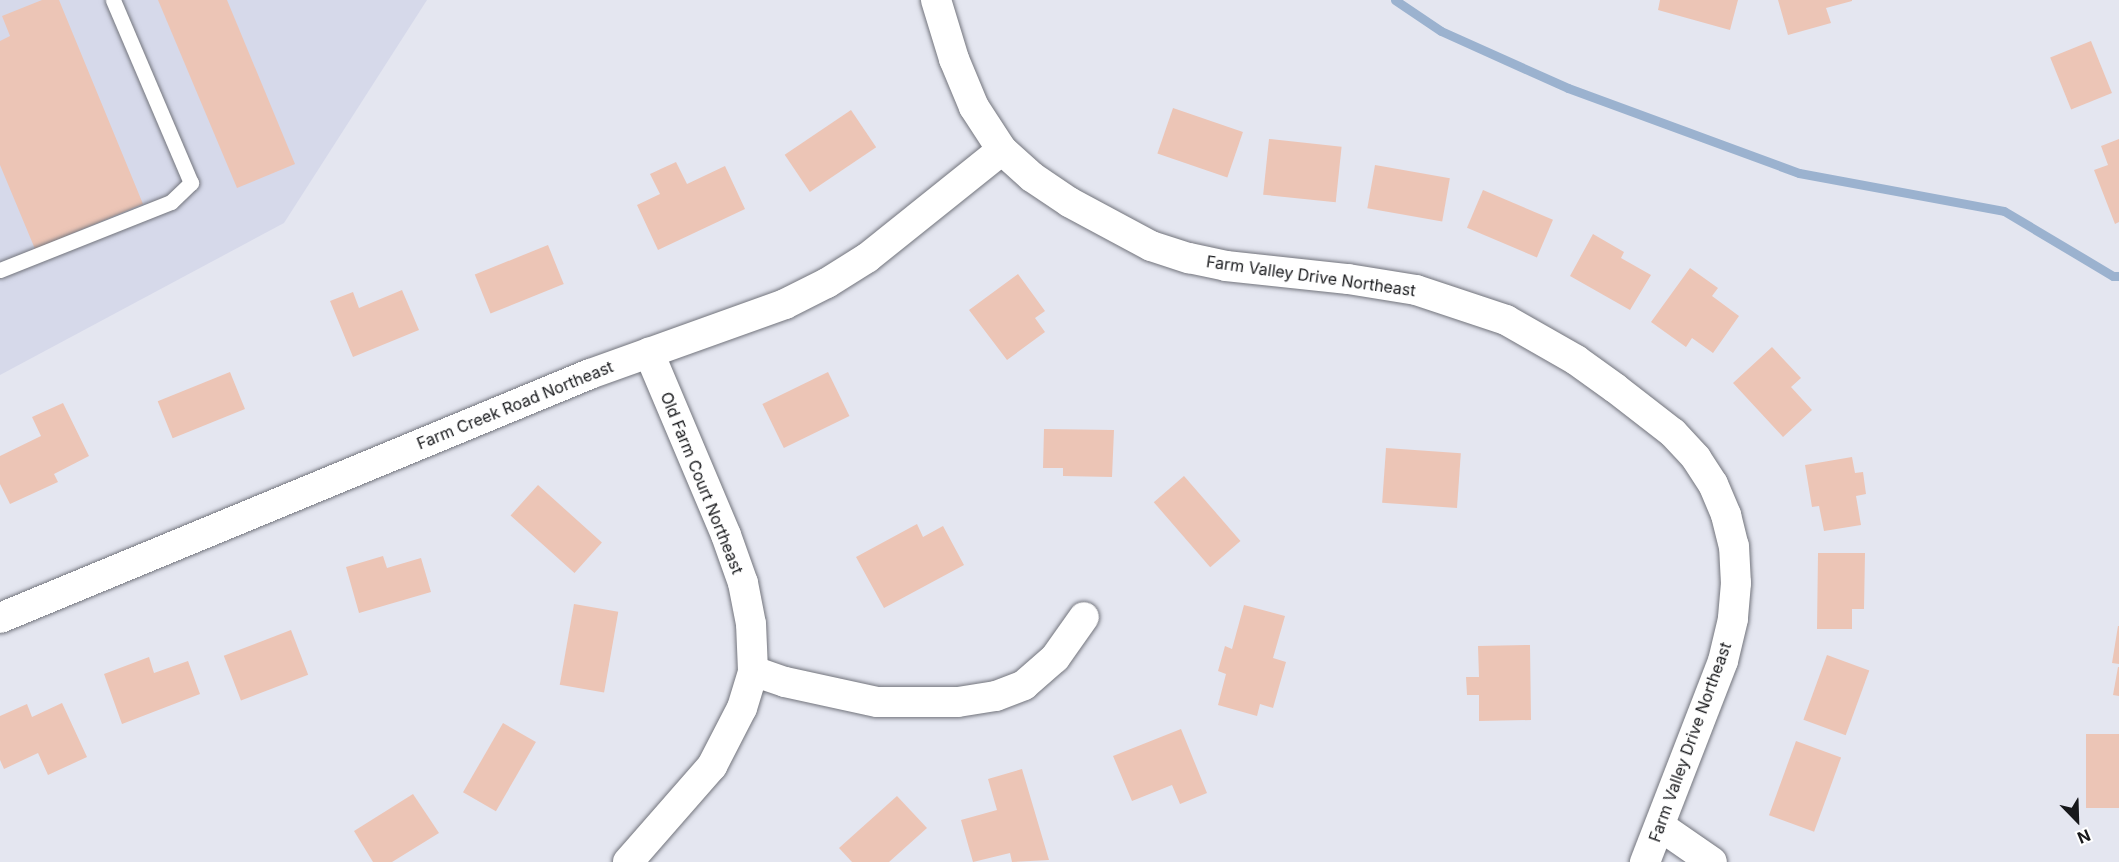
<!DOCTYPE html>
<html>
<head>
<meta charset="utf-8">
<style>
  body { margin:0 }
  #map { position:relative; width:2119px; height:862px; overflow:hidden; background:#e4e6f0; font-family:Inter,sans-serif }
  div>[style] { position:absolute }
  .built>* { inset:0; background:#d6d9ea }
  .stream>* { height:9px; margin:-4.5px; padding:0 4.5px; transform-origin:4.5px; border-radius:4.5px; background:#9bb2cf }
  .building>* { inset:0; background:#ecc5b6; transform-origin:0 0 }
  .roads { filter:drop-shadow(0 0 2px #72747c) drop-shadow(0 0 2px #72747c) }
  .service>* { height:15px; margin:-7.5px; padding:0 7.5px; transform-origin:7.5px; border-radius:7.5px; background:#fff }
  .minor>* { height:30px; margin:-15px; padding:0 15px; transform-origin:15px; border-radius:15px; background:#fff }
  span { translate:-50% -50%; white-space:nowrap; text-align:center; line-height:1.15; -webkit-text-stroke:4.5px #fff; paint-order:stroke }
  .street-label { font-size:16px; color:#17181b }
  .north { position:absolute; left:2047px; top:790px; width:60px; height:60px; -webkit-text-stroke:4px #fff; paint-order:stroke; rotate:157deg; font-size:16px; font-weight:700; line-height:24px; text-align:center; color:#17181b }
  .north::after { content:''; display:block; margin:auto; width:21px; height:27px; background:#17181b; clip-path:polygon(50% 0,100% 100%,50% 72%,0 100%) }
</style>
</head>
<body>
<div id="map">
  <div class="built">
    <div style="clip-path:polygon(0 0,427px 0,284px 223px,0 375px)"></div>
  </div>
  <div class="stream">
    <div style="left:1395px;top:0;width:55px;rotate:34deg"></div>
    <div style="left:1441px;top:31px;width:139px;rotate:24.2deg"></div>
    <div style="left:1568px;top:88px;width:246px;rotate:20.2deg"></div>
    <div style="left:1799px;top:173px;width:208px;rotate:10.5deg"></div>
    <div style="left:2004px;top:211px;width:127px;rotate:30.8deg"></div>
    <div style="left:2113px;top:276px;width:6px"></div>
  </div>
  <div class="building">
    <div style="clip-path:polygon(42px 0,59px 0,143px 204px,35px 249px,0 165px,0 41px,10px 36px,2px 16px)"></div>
    <div style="clip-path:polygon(158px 0,227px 0,295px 164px,237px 188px)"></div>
    <div style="clip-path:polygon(1660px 0,1738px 0,1730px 30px,1658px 10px)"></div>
    <div style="clip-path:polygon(1778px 0,1852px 0,1852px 1px,1826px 8px,1831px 23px,1788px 35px)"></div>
    <div style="left:2091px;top:41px;width:56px;height:44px;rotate:68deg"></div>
    <div style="left:1173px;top:108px;width:74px;height:48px;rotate:19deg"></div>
    <div style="left:851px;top:110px;width:45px;height:80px;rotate:56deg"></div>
    <div style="left:1269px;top:139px;width:73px;height:56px;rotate:6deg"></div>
    <div style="clip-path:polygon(2119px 139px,2119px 222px,2115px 224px,2094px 170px,2108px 165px,2101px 146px)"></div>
    <div style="clip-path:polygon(676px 162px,687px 184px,725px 166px,745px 209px,658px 250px,637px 205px,660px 194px,650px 174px)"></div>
    <div style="left:1375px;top:165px;width:76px;height:44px;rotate:10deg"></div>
    <div style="left:1483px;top:190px;width:76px;height:41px;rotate:23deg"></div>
    <div style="clip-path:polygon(1593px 234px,1624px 252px,1621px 258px,1651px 275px,1630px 310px,1570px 276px)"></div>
    <div style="left:548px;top:245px;width:42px;height:79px;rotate:68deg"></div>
    <div style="clip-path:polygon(1690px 268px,1718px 288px,1712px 296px,1739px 316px,1713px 353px,1692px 338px,1686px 347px,1651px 322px)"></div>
    <div style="clip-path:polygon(1018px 274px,1045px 311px,1035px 318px,1045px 332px,1007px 360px,969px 310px)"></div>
    <div style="clip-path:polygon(402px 290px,419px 330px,353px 357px,330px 301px,353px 292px,359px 308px)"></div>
    <div style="clip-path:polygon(1772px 347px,1801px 378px,1791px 387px,1812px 410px,1783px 437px,1733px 383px)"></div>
    <div style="left:230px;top:372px;width:40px;height:78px;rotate:68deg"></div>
    <div style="left:828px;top:372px;width:49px;height:73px;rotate:64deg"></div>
    <div style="clip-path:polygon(63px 403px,89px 456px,54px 474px,58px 482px,10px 504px,0 484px,0 456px,41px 436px,32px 417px)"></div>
    <div style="clip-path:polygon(1044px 429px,1114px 430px,1112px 477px,1063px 476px,1063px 468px,1043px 468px)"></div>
    <div style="left:1386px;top:448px;width:75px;height:55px;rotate:4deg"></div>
    <div style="clip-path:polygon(1852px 457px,1855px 473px,1863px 472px,1866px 494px,1856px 496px,1861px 525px,1824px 531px,1819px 506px,1812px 507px,1805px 465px)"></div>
    <div style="left:1184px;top:476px;width:86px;height:40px;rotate:49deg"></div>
    <div style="left:538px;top:485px;width:86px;height:41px;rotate:42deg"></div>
    <div style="clip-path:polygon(917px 524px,923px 537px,943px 526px,964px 565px,884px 608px,856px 557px)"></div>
    <div style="clip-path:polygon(1818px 553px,1865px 553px,1864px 609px,1852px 609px,1852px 629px,1817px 629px)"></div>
    <div style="clip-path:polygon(383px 556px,387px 568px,421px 558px,431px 592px,359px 613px,346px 567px)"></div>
    <div style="left:574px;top:604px;width:45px;height:82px;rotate:10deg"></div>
    <div style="clip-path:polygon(1244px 605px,1285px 616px,1273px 658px,1286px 662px,1273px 708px,1260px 704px,1257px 716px,1218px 705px,1226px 674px,1218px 671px,1225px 646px,1232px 649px)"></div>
    <div style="clip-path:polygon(2118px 626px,2119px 626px,2119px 664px,2112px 663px)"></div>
    <div style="left:291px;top:630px;width:48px;height:72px;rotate:69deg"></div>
    <div style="clip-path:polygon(1530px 645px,1531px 720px,1479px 721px,1479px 695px,1467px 695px,1466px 677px,1479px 677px,1478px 646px)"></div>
    <div style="left:1827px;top:655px;width:45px;height:69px;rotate:20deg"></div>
    <div style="clip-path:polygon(149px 657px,154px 673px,188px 661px,200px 694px,122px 724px,104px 674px)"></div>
    <div style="clip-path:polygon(2118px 667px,2119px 667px,2119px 696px,2113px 695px)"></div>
    <div style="clip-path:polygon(62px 703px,87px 757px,48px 775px,38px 753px,4px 769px,0 760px,0 716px,27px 704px,32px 717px)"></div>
    <div style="left:503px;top:723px;width:38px;height:80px;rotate:30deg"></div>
    <div style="clip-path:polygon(1181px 729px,1207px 793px,1180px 804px,1172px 785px,1132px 801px,1113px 756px)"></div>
    <div style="left:2086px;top:734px;width:33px;height:74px"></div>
    <div style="left:1796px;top:741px;width:48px;height:79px;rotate:20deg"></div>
    <div style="clip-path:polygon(1022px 769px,1049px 860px,1012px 862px,1010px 853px,973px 862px,961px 820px,997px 810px,988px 779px)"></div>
    <div style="clip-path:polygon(413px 794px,439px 833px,392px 862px,373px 862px,354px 831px)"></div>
    <div style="clip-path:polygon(897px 796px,927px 828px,889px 862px,852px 862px,839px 848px)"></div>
  </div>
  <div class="roads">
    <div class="service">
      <div style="left:0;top:270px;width:184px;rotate:-21.7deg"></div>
      <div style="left:171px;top:202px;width:28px;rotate:-44deg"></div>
      <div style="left:191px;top:183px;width:199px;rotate:-113.1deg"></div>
    </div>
    <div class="minor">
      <div style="left:936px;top:0;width:62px;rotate:73deg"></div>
      <div style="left:954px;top:59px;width:52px;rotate:67.4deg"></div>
      <div style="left:974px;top:107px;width:51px;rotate:56.9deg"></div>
      <div style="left:1002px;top:150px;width:40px;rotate:42deg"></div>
      <div style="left:1032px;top:177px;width:45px;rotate:34deg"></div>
      <div style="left:1069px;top:202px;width:93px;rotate:28.2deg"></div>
      <div style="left:1151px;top:246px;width:40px;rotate:18deg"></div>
      <div style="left:1189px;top:258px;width:38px;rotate:12deg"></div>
      <div style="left:1226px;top:266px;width:123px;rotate:6.1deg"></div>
      <div style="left:1348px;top:279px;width:69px;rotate:9.2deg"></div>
      <div style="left:1416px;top:290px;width:95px;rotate:18.4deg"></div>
      <div style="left:1506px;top:320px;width:81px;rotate:29.7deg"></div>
      <div style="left:1576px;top:360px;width:48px;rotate:35.7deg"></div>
      <div style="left:1615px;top:388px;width:73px;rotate:37.8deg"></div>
      <div style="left:1673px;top:433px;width:34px;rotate:47deg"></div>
      <div style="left:1696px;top:458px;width:31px;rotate:57deg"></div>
      <div style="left:1713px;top:484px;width:34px;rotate:67deg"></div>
      <div style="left:1726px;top:515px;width:32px;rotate:76deg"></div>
      <div style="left:1734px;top:546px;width:37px;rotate:87deg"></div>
      <div style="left:1736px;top:583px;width:36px;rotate:95deg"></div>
      <div style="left:1733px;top:619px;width:43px;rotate:103.4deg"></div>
      <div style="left:1723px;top:661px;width:216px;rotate:111.2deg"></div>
      <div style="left:0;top:618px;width:638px;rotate:-22.47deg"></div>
      <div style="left:590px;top:374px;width:207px;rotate:-19.7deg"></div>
      <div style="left:785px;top:304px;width:47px;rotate:-26.6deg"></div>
      <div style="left:827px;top:283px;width:47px;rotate:-32deg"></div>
      <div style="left:867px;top:258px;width:173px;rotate:-38.7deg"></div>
      <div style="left:753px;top:671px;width:34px;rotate:19deg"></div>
      <div style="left:785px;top:682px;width:94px;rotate:12.3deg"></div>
      <div style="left:877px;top:702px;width:81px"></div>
      <div style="left:958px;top:702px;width:38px;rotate:-9deg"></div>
      <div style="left:996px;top:696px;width:30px;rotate:-21deg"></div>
      <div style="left:1024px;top:685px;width:41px;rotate:-41.1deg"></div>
      <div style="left:1055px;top:658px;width:50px;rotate:-54.7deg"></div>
      <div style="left:1660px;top:826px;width:63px;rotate:34.7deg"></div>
      <div style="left:628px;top:862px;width:128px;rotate:-48.8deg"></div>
      <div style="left:712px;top:766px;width:65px;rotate:-62.7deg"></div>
      <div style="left:742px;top:708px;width:39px;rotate:-73deg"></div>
      <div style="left:753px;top:671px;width:47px;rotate:-92.4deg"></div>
      <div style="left:751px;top:624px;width:42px;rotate:-101deg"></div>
      <div style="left:743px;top:583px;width:51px;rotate:-109.5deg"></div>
      <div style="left:726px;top:535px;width:198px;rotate:-112.9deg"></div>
    </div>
  </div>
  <div class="street-label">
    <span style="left:1311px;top:276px;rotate:8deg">Farm Valley Drive Northeast</span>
    <span style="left:515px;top:405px;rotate:-22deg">Farm Creek Road Northeast</span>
    <span style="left:702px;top:483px;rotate:68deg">Old Farm Court Northeast</span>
    <span style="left:1690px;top:742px;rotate:-70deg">Farm Valley Drive Northeast</span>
  </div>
  <div class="north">N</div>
</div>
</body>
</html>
